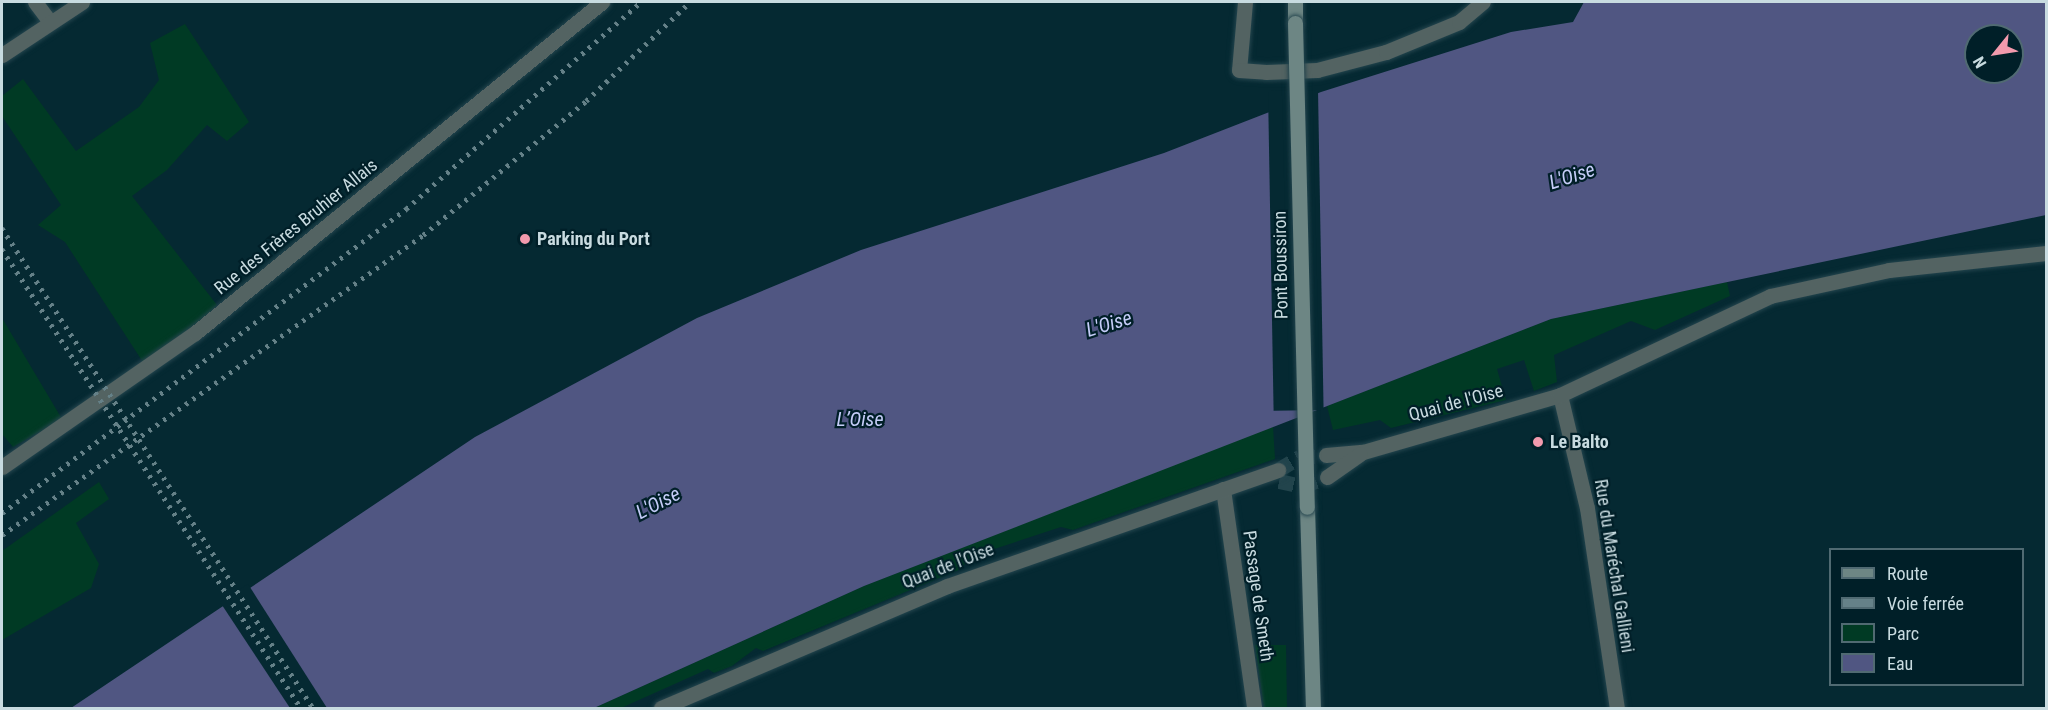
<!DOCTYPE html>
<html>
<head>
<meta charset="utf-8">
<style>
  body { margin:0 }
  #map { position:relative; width:2048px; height:710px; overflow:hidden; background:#052932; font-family:"Roboto Condensed",sans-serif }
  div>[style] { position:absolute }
  .green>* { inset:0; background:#003a24 }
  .water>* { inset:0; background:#505682 }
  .pier>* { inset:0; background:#052932; transform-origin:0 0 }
  .minor-tunnel>* { height:15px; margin-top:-7.5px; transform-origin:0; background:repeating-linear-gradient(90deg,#22444c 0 15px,transparent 0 23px) }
  .roads { filter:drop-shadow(0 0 2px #24454e) drop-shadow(0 0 2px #24454e) }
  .minor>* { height:15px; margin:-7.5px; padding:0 7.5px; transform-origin:7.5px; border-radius:7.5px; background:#536362 }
  .tertiary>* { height:15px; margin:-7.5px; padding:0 7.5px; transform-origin:7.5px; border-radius:7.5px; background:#536362 }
  .secondary>* { height:15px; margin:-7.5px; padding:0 7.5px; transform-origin:7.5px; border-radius:7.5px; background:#6d8684 }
  .rail>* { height:4.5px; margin-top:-2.25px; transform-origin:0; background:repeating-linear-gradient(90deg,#658188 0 3px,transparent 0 9px) }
  .bridges { filter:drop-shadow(0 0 2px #24454e) drop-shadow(0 0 2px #24454e) }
  .secondary-bridge>* { height:15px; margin:-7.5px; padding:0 7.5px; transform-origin:7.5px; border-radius:7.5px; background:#6d8684 }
  .dots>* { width:16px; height:16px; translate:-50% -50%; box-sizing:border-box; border:3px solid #001f28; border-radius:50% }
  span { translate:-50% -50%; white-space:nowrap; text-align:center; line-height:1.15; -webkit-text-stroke:4.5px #001f28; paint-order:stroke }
  .street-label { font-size:18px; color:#c8dbe0 }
  .poi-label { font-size:18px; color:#c8dbe0; font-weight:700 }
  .left { translate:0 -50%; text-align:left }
  .water-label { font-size:20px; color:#c5cdf8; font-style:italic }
  .frame { position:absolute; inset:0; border:3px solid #c8dbe0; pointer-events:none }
  .legend { position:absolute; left:1829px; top:548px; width:195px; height:138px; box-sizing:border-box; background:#001f28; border:2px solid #506a72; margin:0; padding:8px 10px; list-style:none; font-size:18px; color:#c8dbe0 }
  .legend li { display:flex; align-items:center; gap:12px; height:30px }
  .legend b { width:30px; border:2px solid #506a72 }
  .north { position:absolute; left:1964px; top:24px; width:60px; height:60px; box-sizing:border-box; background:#001f28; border:2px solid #506a72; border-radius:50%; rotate:240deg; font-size:16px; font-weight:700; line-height:24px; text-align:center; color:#c8dbe0 }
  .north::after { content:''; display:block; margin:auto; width:21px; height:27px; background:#f29aad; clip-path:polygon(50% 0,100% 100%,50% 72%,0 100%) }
</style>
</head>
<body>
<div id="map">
  <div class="green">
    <div style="clip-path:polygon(185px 24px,249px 122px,227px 141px,207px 125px,167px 170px,132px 196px,217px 305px,150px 373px,65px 242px,38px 225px,61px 205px,2px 116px,2px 96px,23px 79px,76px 151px,139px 107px,159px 80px,150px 43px)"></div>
    <div style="clip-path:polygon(1727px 282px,1730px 296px,1655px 330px,1631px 321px,1554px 355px,1557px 382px,1534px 391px,1524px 360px,1497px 369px,1506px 400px,1391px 428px,1380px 420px,1333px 430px,1327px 406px,1551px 319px)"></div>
    <div style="clip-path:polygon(2px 318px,62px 419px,13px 447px,2px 434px)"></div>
    <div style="clip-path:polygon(1273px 426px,1275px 459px,1073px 530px,1061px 527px,970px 557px,961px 569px,763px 651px,756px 648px,732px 666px,714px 673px,708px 669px,621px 708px,594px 708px,864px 586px)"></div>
    <div style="clip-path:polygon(99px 482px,109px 499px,76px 523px,99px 564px,91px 588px,2px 640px,2px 551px)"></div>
    <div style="clip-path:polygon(1255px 645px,1286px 645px,1287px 708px,1264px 708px)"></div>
  </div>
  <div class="water">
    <div style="clip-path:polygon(evenodd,1584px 2px,2046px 2px,2046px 215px,1551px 319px,864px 586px,594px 708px,71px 708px,475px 437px,697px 318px,861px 250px,1164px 153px,1321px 92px,1511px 32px,1573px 22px,1584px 2px,1976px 36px,2012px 36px,2012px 72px,1976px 72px,1976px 36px)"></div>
  </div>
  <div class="pier">
    <div style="left:1318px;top:90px;width:320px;height:50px;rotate:89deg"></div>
    <div style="clip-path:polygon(248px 584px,327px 708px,290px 708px,220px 602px)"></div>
  </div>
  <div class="minor-tunnel">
    <div style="left:1278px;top:470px;width:26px;rotate:-31deg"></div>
    <div style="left:1300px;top:457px;width:26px;rotate:-4deg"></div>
    <div style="left:1279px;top:481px;width:24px;rotate:12deg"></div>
    <div style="left:1302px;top:486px;width:27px;rotate:-20deg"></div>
  </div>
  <div class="roads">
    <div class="minor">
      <div style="left:35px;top:2px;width:21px;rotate:53deg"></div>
      <div style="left:1245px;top:2px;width:68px;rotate:95deg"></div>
      <div style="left:1239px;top:70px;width:27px;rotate:4deg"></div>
      <div style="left:1266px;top:72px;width:51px;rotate:-2.2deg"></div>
      <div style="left:1317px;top:70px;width:71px;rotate:-14.6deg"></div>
      <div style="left:1386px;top:52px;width:79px;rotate:-22.3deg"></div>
      <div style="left:1459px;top:22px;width:31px;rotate:-40deg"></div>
      <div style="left:1560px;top:395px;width:116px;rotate:76.6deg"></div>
      <div style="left:1587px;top:508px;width:202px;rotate:81.5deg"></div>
      <div style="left:1326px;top:455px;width:37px;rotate:-5deg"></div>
      <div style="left:1363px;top:452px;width:205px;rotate:-16.1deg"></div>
      <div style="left:1560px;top:395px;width:232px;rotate:-25.2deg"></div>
      <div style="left:1770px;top:296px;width:122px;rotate:-12.3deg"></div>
      <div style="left:1889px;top:270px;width:158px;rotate:-6.2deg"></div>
      <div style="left:2px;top:467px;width:235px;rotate:-34.8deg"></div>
      <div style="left:195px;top:333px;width:525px;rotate:-39.12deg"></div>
      <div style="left:1327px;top:477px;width:40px;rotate:-34.9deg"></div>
      <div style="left:1223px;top:489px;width:221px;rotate:81.9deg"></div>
      <div style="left:661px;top:708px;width:311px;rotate:-23.1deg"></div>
      <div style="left:947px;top:586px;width:351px;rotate:-19.3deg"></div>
    </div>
    <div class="tertiary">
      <div style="left:2px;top:55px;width:96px;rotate:-33.5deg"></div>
    </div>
    <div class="secondary">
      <div style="left:1295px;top:2px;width:21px;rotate:90deg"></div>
      <div style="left:1307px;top:507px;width:201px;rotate:88.3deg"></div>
    </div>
  </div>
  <div class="rail">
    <div style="left:2px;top:228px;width:572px;rotate:57.06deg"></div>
    <div style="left:2px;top:249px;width:548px;rotate:56.92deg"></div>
    <div style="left:2px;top:513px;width:506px;rotate:-36.96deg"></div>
    <div style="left:406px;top:209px;width:313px;rotate:-41.4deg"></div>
    <div style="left:2px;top:535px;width:517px;rotate:-35.47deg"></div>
    <div style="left:423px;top:235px;width:211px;rotate:-39.4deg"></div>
    <div style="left:586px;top:101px;width:144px;rotate:-43.6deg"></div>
  </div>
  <div class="bridges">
    <div class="secondary-bridge">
      <div style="left:1295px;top:23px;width:484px;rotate:88.6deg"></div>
    </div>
  </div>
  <div class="dots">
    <div style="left:525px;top:239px;background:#f29aad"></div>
    <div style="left:1538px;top:442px;background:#f29aad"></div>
  </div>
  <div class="street-label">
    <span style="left:296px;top:227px;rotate:-39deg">Rue des Frères Bruhier Allais</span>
    <span style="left:1281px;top:265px;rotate:-91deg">Pont Boussiron</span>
    <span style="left:1456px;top:403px;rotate:-15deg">Quai de l'Oise</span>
    <span style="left:948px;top:566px;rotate:-21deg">Quai de l'Oise</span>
    <span style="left:1614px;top:566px;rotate:81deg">Rue du Maréchal Gallieni</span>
    <span style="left:1258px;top:596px;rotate:82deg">Passage de Smeth</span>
  </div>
  <div class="poi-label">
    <span class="left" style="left:537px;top:239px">Parking du Port</span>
    <span class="left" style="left:1550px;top:442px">Le Balto</span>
  </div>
  <div class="water-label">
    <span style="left:1572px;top:176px;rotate:-18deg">L'Oise</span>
    <span style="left:1109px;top:324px;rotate:-17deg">L'Oise</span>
    <span style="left:860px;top:419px">L’Oise</span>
    <span style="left:658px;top:503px;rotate:-27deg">L'Oise</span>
  </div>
  <div class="frame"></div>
  <ul class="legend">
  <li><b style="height:8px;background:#6d8684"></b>Route</li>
  <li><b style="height:8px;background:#658188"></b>Voie ferrée</li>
  <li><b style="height:16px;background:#003a24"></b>Parc</li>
  <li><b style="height:16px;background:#505682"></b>Eau</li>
  </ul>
  <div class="north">N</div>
</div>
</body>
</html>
